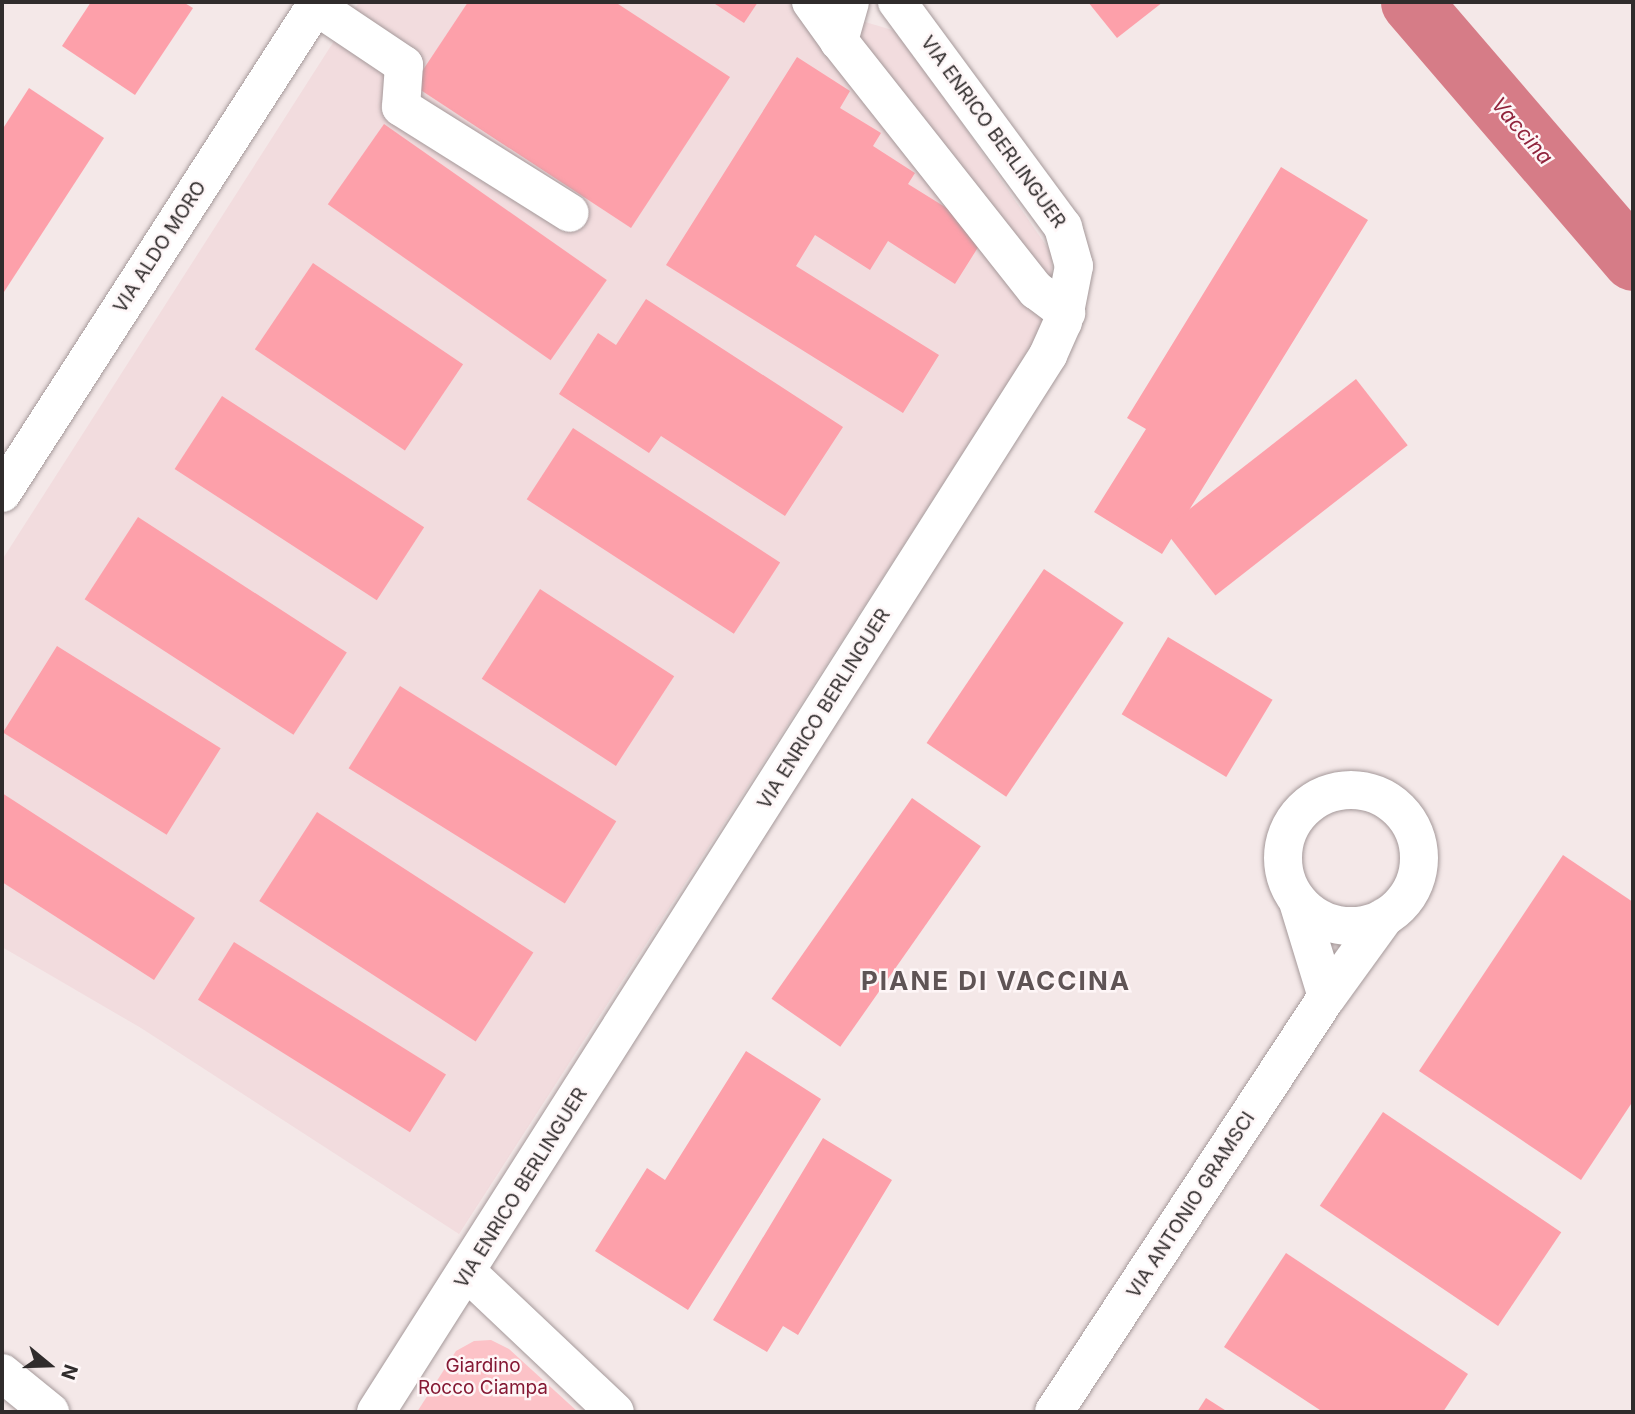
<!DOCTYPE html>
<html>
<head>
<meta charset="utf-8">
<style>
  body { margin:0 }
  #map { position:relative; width:1635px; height:1414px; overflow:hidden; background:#f4e8e8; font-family:Inter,sans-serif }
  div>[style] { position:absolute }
  .built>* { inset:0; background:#f2dcde }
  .green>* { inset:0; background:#fcc2c7 }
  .river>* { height:61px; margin:-30.5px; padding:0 30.5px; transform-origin:30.5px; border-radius:30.5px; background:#d67c87 }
  .building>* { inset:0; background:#fda0aa; transform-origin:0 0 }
  .roads { filter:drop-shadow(0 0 2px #a5999a) drop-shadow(0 0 2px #a5999a) }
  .minor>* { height:38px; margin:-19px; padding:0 19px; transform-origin:19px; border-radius:19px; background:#fff }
  .minor>.ring { margin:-19px; padding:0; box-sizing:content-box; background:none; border:38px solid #fff; border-radius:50% }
  span { translate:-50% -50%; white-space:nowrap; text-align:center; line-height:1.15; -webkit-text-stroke:5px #fef6f7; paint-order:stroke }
  .street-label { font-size:19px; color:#302c2c }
  .park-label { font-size:19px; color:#851934 }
  .water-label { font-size:21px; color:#90243c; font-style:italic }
  .district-label { font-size:26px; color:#5f5455; font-weight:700; letter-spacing:2px }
  .frame { position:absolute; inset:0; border:4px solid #302c2c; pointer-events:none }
  .north { position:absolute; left:14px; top:1330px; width:70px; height:70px; -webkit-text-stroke:5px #fef6f7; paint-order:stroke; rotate:109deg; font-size:19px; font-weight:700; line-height:28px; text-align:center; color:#302c2c }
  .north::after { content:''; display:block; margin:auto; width:24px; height:32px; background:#302c2c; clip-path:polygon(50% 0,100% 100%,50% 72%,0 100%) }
</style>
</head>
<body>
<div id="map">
  <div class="built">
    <div style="clip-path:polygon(359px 2px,834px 2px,845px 16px,899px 32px,1052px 254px,1050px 318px,459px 1234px,141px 1028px,2px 947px,2px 560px)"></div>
  </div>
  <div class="green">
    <div style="clip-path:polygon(491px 1340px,509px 1349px,578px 1412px,417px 1412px,456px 1351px,474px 1341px)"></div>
  </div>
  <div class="river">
    <div style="left:1411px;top:2px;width:340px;rotate:49.3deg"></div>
  </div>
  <div class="building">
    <div style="clip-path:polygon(91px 2px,183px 2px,193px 8px,135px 95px,62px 46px)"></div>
    <div style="clip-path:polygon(468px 2px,615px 2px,730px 77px,631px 228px,413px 85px)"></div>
    <div style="clip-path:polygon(712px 2px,758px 2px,744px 23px)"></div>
    <div style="clip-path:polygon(1088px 2px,1163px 2px,1117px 38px)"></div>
    <div style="clip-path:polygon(797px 57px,850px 91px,840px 108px,881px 133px,873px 146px,915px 173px,908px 184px,987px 233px,955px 284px,888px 241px,870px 270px,815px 235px,796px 266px,939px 355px,903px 413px,666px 265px)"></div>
    <div style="clip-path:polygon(29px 88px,104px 138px,2px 295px,2px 130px)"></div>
    <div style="left:384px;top:124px;width:272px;height:98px;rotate:35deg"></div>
    <div style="clip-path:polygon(1281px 167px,1368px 220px,1162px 554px,1094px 512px,1146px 429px,1127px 418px)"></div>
    <div style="left:313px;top:263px;width:181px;height:104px;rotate:34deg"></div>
    <div style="clip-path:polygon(646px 299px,843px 427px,785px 516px,661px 436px,649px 453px,559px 394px,598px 333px,616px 345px)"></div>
    <div style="left:1356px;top:379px;width:84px;height:244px;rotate:52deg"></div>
    <div style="left:222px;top:396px;width:241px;height:87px;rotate:33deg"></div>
    <div style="left:573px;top:428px;width:247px;height:85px;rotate:33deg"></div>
    <div style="left:138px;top:517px;width:249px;height:98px;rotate:33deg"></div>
    <div style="left:1044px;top:569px;width:96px;height:210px;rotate:34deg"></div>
    <div style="left:540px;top:589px;width:160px;height:107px;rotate:33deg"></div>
    <div style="left:1168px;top:637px;width:122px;height:90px;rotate:31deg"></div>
    <div style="left:57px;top:646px;width:193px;height:102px;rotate:32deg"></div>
    <div style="left:400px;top:686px;width:255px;height:97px;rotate:32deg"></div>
    <div style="clip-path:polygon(2px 793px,195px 918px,154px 980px,2px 882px)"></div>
    <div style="left:912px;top:798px;width:84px;height:245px;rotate:35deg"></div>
    <div style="left:317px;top:812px;width:258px;height:106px;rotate:33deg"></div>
    <div style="clip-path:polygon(1563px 855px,1633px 902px,1633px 1101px,1581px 1180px,1419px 1071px)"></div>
    <div style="left:234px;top:942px;width:250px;height:68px;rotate:32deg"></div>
    <div style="clip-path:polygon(746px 1051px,821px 1099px,688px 1310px,595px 1251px,647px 1168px,665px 1180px)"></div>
    <div style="left:1383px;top:1112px;width:215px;height:113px;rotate:34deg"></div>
    <div style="clip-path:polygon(823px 1138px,892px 1180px,798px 1335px,783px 1326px,767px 1352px,713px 1320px)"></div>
    <div style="clip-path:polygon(1286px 1253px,1468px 1374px,1443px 1412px,1323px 1412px,1224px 1347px)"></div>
    <div style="clip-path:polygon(1206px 1398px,1228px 1412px,1197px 1412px)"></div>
  </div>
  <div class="roads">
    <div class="minor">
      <div style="left:811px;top:2px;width:48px;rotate:54.3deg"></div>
      <div style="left:850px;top:2px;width:41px;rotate:105.8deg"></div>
      <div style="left:839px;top:41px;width:318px;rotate:51.7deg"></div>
      <div style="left:1036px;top:290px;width:38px;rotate:37deg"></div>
      <div style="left:316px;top:6px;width:106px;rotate:33.8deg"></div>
      <div style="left:404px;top:65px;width:42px;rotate:94.1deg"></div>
      <div style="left:401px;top:107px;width:199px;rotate:32.1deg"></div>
      <div style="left:2px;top:493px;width:584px;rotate:-57.24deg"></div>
      <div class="ring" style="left:1283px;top:790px;width:98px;height:98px"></div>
      <div style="left:1298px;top:902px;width:99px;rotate:73deg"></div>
      <div style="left:468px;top:1273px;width:202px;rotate:43.4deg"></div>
      <div style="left:2px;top:1373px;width:62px;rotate:39.1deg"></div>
      <div style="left:376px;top:1412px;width:1253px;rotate:-57.55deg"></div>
      <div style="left:1048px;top:355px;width:36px;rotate:-66deg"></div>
      <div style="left:1063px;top:322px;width:57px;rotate:-78.9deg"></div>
      <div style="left:1074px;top:266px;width:41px;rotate:-105.8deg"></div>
      <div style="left:1063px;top:227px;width:280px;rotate:-126.4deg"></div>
      <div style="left:1054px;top:1412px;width:497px;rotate:-56.7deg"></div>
      <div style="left:1327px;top:997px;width:99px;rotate:-54.1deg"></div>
    </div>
  </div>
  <div class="street-label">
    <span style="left:993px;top:132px;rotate:54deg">VIA ENRICO BERLINGUER</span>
    <span style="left:160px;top:247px;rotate:-57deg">VIA ALDO MORO</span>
    <span style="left:824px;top:709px;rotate:-58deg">VIA ENRICO BERLINGUER</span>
    <span style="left:521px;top:1188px;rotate:-58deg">VIA ENRICO BERLINGUER</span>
    <span style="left:1191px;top:1205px;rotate:-57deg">VIA ANTONIO GRAMSCI</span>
  </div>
  <div class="park-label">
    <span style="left:483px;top:1377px">Giardino<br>Rocco Ciampa</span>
  </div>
  <div class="water-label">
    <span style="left:1522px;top:131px;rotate:49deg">Vaccina</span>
  </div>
  <div class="district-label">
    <span style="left:996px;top:981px">PIANE DI VACCINA</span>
  </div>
  <div class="frame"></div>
  <div class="north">N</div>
</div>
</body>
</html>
